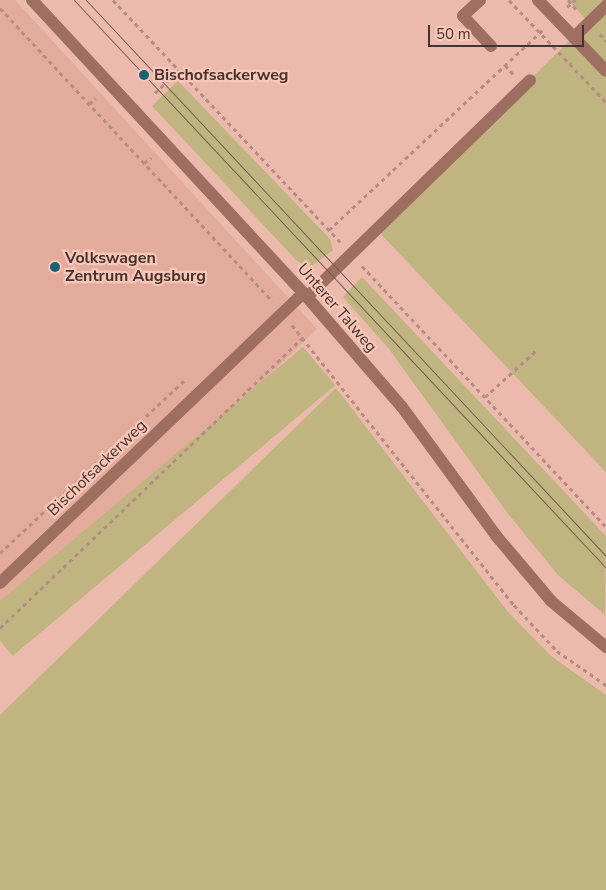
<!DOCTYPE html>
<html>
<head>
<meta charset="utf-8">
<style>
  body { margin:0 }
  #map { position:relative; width:606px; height:890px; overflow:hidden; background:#ebbaac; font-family:"Nunito Sans",sans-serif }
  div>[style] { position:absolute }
  .built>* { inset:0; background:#e3ab9b }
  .green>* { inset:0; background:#c0b481; transform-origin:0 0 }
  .path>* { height:3px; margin-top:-1.5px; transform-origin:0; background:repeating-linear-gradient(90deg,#b58d82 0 4px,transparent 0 8px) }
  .minor>* { height:12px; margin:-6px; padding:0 6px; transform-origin:6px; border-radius:6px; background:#9e6e60 }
  .tram>* { height:1px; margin:-0.5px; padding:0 0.5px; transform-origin:0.5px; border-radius:0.5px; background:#755951 }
  .dots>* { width:14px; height:14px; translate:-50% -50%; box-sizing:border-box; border:2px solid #f8c7b9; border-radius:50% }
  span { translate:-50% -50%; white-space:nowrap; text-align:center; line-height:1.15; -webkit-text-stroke:4.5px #f8c7b9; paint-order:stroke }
  .poi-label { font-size:16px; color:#46322d; font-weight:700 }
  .left { translate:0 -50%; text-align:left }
  .street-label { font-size:16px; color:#46322d }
  .scale { position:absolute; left:428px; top:25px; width:156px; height:22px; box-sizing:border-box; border:2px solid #46322d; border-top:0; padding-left:6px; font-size:15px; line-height:18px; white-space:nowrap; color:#46322d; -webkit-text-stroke:4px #f8c7b9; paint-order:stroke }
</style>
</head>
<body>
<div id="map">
  <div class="built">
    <div style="clip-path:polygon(0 0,15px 0,317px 329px,0 635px)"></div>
  </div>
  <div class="green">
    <div style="clip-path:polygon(568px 0,606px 0,606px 472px,378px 231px,588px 22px)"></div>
    <div style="clip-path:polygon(178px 81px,330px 239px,333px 250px,312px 266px,298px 262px,152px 106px)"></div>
    <div style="clip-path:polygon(362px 277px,606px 536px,605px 615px,558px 575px,509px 515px,389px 349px,343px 297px)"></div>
    <div style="left:303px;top:347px;width:50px;height:421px;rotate:50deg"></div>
    <div style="clip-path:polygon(336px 388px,508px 612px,551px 656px,606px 695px,606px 890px,0 890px,0 715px)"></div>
  </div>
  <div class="path">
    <div style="left:113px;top:0;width:333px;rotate:46.8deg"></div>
    <div style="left:509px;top:0;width:141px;rotate:46.4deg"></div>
    <div style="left:568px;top:0;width:15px;rotate:48deg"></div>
    <div style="left:567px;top:7px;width:11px;rotate:-41deg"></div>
    <div style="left:0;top:8px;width:400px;rotate:47.1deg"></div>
    <div style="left:600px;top:34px;width:9px;rotate:49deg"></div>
    <div style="left:505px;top:65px;width:12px;rotate:48deg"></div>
    <div style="left:155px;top:93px;width:33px;rotate:-44deg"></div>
    <div style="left:89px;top:104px;width:9px;rotate:-41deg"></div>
    <div style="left:144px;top:163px;width:9px;rotate:-36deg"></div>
    <div style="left:329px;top:230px;width:294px;rotate:-43.1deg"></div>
    <div style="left:362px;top:266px;width:357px;rotate:46.9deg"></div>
    <div style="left:292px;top:325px;width:357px;rotate:51.6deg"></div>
    <div style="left:514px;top:605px;width:63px;rotate:46.9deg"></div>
    <div style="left:557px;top:651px;width:60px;rotate:34.8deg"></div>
    <div style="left:485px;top:397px;width:72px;rotate:-42.2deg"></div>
    <div style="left:0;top:553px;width:253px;rotate:-43.1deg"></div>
    <div style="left:0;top:628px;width:420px;rotate:-43.8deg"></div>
  </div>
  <div class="minor">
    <div style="left:32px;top:0;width:405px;rotate:47.2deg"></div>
    <div style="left:307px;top:297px;width:145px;rotate:49.2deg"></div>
    <div style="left:402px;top:407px;width:162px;rotate:53.8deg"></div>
    <div style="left:498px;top:538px;width:82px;rotate:49.9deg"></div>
    <div style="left:551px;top:601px;width:72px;rotate:39.9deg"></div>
    <div style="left:480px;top:0;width:23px;rotate:137deg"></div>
    <div style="left:463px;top:16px;width:41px;rotate:47deg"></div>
    <div style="left:538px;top:0;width:98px;rotate:46.2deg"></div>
    <div style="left:574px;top:37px;width:45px;rotate:-44.1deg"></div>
    <div style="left:307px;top:297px;width:311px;rotate:-44.2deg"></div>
    <div style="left:0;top:583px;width:419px;rotate:-43.7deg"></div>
  </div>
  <div class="tram">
    <div style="left:74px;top:0;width:778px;rotate:46.87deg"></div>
    <div style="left:86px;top:0;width:761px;rotate:46.92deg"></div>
  </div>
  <div class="dots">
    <div style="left:144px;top:75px;background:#1a6171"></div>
    <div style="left:55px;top:267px;background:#1a6171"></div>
  </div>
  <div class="poi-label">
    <span class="left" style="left:154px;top:75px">Bischofsackerweg</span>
    <span class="left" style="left:65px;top:267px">Volkswagen<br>Zentrum Augsburg</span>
  </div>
  <div class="street-label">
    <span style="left:337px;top:308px;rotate:49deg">Unterer Talweg</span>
    <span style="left:97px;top:468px;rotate:-44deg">Bischofsackerweg</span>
  </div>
  <div class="scale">50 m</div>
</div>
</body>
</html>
